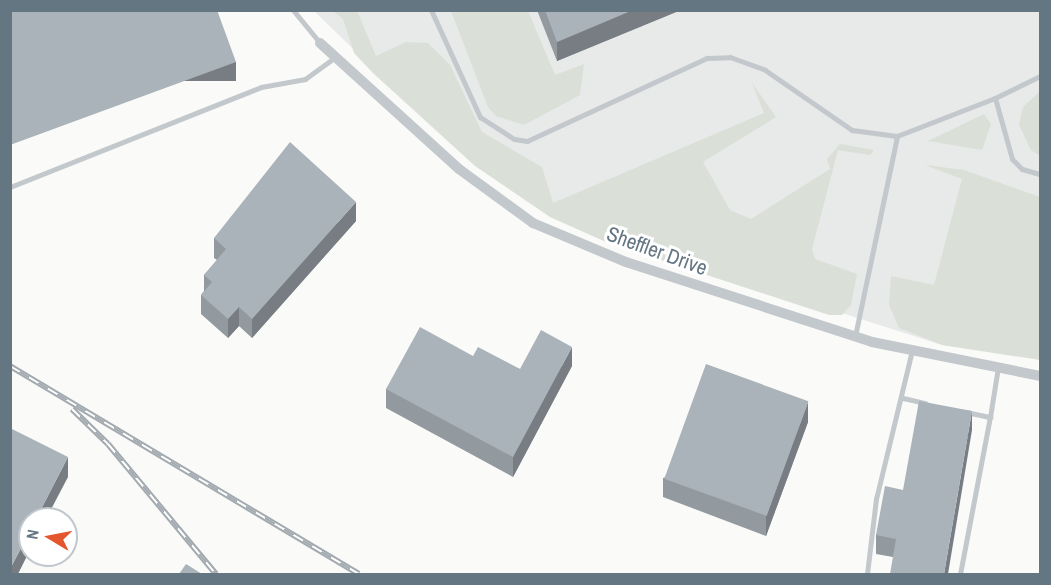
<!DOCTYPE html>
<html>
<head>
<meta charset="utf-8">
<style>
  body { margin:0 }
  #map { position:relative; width:1051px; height:585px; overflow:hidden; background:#fafaf8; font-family:"Archivo Narrow",sans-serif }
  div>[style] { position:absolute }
  .built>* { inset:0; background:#e8e9e9 }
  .green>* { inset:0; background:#dadfd7 }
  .service>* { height:5px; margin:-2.5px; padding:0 2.5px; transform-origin:2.5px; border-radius:2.5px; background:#c3c8cc }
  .minor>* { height:10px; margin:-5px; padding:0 5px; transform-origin:5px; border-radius:5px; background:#c3c8cc }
  .rail>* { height:6px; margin-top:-3px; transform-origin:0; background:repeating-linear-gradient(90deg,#fff 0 11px,#a2aab0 0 22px); box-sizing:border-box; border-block:2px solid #a2aab0 }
  .wall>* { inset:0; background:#929a9f }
  .shaded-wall>* { inset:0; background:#777d82; transform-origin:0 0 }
  .building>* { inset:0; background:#aab3b9; transform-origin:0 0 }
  span { translate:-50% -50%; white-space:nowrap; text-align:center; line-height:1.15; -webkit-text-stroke:6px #fff; paint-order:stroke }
  .street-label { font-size:21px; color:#657683 }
  .frame { position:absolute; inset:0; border:12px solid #657683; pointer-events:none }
  .north { position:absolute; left:18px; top:507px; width:60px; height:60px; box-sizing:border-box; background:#fff; border:2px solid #c1c8cd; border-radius:50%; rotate:280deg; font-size:16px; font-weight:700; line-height:24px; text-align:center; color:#657683 }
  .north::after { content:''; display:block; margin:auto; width:21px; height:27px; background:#e4572e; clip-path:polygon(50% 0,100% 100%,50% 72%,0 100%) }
</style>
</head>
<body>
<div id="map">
  <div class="built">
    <div style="clip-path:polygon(314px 11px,1040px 11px,1040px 356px,942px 345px,575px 228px,445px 138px)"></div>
  </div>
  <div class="green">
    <div style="clip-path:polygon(333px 11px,357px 11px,376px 56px,406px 42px,428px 43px,450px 65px,482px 132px,542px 167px,553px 203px,764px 113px,752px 83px,776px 117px,703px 162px,730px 210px,751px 219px,830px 169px,827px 159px,840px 144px,874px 150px,870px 155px,838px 150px,812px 249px,815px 259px,857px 274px,851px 305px,842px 315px,829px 315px,606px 242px,550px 217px,475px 166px,373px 73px,354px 53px,343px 19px)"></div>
    <div style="clip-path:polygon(451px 11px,528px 11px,555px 75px,584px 64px,580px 95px,524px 125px,496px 116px,488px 107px)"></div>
    <div style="clip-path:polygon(1040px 91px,1040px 156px,1031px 150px,1019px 125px,1023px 107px)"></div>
    <div style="clip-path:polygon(984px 114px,991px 124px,982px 150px,928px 141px)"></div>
    <div style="clip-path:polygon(925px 165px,964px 170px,1040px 197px,1040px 360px,942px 345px,899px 328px,889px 305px,891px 276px,934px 285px,962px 179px)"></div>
  </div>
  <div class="service">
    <div style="left:293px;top:10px;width:43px;rotate:50.7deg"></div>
    <div style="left:431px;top:10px;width:118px;rotate:65.4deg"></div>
    <div style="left:480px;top:117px;width:40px;rotate:32.9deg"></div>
    <div style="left:514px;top:139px;width:13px;rotate:9deg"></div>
    <div style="left:527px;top:141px;width:198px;rotate:-24.8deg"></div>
    <div style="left:707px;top:58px;width:23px;rotate:-2deg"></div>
    <div style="left:730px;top:57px;width:37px;rotate:20deg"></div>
    <div style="left:765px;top:70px;width:106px;rotate:34.6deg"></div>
    <div style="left:852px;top:130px;width:45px;rotate:7.6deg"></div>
    <div style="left:995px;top:98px;width:50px;rotate:-26.1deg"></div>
    <div style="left:10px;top:187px;width:270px;rotate:-21.7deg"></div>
    <div style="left:261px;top:87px;width:45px;rotate:-10.3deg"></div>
    <div style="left:305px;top:79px;width:37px;rotate:-36deg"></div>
    <div style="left:855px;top:336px;width:204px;rotate:-78.1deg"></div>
    <div style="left:897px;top:136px;width:105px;rotate:-21.2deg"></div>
    <div style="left:995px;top:98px;width:63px;rotate:74.4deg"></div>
    <div style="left:1012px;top:159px;width:14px;rotate:45deg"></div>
    <div style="left:1022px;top:169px;width:19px;rotate:16deg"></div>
    <div style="left:903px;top:398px;width:23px;rotate:13deg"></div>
    <div style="left:966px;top:412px;width:25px;rotate:12deg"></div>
    <div style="left:990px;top:417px;width:51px;rotate:-80.9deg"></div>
    <div style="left:867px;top:574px;width:76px;rotate:-83.2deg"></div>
    <div style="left:876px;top:499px;width:153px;rotate:-76.4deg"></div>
    <div style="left:960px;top:574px;width:160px;rotate:-79.2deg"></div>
  </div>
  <div class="minor">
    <div style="left:320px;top:43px;width:188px;rotate:42.2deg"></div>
    <div style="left:459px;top:169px;width:92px;rotate:36.1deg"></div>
    <div style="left:533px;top:223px;width:101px;rotate:22.8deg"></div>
    <div style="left:626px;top:262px;width:259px;rotate:18deg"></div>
    <div style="left:872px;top:342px;width:171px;rotate:11.4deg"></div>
  </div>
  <div class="rail">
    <div style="left:10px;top:366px;width:406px;rotate:30.8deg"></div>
    <div style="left:72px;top:409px;width:50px;rotate:44.2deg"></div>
    <div style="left:108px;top:444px;width:169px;rotate:50.3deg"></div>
  </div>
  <div class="wall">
    <div style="clip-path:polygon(537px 10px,681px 10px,557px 61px)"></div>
    <div style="clip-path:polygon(356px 221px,252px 338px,239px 326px,228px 338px,201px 314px,201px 295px,204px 291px,204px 275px,217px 260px,214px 258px,214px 238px)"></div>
    <div style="clip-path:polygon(473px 356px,520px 369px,572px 366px,513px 477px,386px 408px,386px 389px)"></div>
    <div style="clip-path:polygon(808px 422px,766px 536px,663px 497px,663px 478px)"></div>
    <div style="clip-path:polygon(972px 430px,893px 557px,876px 554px,876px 535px,903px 490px)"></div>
  </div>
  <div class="shaded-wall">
    <div style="clip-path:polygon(633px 10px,681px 10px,557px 61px,557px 42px)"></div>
    <div style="left:236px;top:62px;width:19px;height:241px;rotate:90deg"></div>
    <div style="clip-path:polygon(356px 202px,356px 221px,252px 338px,252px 319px)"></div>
    <div style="clip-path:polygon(239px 307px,239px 326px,228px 338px,228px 319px)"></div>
    <div style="clip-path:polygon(572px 347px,572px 366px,513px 477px,513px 457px)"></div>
    <div style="clip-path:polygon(808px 402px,808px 422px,766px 536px,766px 516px)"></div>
    <div style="clip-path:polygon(972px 411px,972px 430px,948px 574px,944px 574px)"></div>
    <div style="clip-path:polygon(68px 457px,68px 477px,46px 519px,36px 519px)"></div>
    <div style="clip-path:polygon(30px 531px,30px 550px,18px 574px,10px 574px,10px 569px)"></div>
  </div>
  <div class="building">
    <div style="clip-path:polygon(10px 10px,217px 10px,236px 62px,10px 145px)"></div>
    <div style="clip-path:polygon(545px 10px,633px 10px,557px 42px)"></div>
    <div style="clip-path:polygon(290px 142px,356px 202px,252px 319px,239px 307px,228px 319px,201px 295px,212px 282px,204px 275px,226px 249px,214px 238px)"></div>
    <div style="clip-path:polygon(420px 327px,473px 356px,478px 347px,520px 369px,541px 330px,572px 347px,513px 457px,386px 389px)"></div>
    <div style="left:706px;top:364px;width:109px;height:122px;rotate:20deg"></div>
    <div style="clip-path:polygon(919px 401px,972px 411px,944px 574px,890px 574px,896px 539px,876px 535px,885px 486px,903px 490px)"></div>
    <div style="clip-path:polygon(10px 428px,68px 457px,36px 519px,30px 519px,30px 531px,10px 569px)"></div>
    <div style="clip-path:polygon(186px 564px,202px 574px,179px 574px)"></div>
  </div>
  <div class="street-label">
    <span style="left:657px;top:251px;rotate:20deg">Sheffler Drive</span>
  </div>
  <div class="frame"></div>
  <div class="north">N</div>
</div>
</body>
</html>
